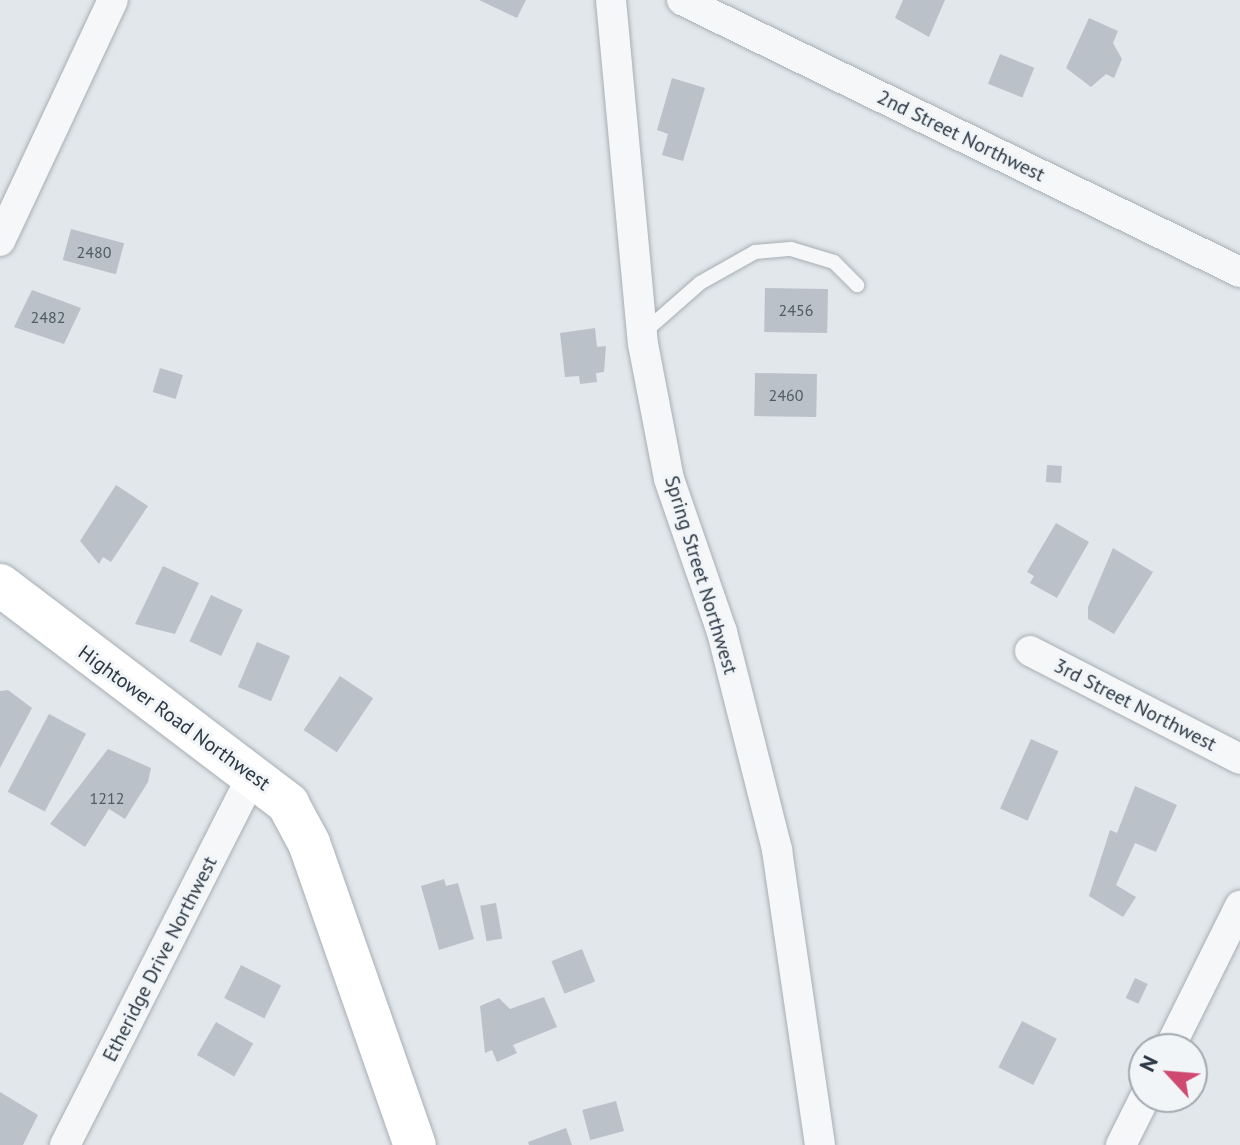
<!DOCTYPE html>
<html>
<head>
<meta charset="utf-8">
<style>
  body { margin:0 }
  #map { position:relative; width:1240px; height:1145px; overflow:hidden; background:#e2e7eb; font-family:"PT Sans",sans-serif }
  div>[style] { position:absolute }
  .building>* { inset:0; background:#bac1c8; transform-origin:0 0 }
  .roads { filter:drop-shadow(0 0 2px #a7afb5) drop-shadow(0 0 2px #a7afb5) }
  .lane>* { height:14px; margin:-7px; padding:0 7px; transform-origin:7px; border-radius:7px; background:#f5f7f9 }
  .street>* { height:30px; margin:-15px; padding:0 15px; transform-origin:15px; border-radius:15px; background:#f5f7f9 }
  .secondary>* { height:42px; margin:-21px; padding:0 21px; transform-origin:21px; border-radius:21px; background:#fff }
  span { translate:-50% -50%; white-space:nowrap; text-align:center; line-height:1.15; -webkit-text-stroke:6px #f2f5f8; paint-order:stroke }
  .number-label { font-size:16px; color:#4e5a64 }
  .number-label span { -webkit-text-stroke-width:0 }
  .street-label { font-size:20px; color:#2a3743 }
  .north { position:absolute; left:1128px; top:1033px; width:80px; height:80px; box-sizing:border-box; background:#f2f5f8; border:2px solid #a2a9b0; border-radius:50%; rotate:296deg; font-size:22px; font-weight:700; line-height:32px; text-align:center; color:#2a3743 }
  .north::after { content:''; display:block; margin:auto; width:28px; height:36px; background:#cf4970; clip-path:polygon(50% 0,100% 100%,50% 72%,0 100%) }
</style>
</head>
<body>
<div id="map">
  <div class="building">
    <div style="clip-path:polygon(479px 0,526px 0,517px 18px)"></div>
    <div style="clip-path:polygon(903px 0,945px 0,929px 37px,895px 18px)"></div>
    <div style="clip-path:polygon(1089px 18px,1118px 31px,1113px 43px,1122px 59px,1114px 78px,1106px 74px,1091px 87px,1066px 68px)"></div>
    <div style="left:1000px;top:54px;width:37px;height:32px;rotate:22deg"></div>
    <div style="clip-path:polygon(672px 78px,705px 88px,683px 161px,662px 155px,668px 134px,657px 130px)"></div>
    <div style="left:71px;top:229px;width:55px;height:32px;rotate:15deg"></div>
    <div style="left:765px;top:288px;width:63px;height:44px;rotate:1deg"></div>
    <div style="clip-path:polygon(32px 290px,81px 308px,64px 344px,14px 327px)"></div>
    <div style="clip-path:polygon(595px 328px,597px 347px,606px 346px,604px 372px,596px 373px,597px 382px,580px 384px,579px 376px,565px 377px,560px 333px)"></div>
    <div style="left:160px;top:368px;width:24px;height:25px;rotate:17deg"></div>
    <div style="left:755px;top:373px;width:62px;height:43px;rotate:1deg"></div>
    <div style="left:1047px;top:465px;width:15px;height:17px;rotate:4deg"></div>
    <div style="clip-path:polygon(116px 485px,148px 506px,111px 562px,103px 557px,99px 564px,80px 541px)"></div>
    <div style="clip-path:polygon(1056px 523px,1089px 542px,1057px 598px,1030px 583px,1034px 576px,1027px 572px)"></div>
    <div style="clip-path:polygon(1113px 548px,1153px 572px,1114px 634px,1088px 619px,1088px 607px)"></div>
    <div style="clip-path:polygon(163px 566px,199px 583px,175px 634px,135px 624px)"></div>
    <div style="left:211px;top:595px;width:35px;height:51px;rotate:25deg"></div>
    <div style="left:257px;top:642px;width:36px;height:49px;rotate:23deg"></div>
    <div style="left:340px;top:676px;width:40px;height:65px;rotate:34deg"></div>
    <div style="clip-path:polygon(8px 690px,32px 708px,0 768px,0 691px)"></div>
    <div style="left:49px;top:714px;width:42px;height:88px;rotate:28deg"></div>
    <div style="left:1031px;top:739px;width:30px;height:76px;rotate:24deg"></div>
    <div style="clip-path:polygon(108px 749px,151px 768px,148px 782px,125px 819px,109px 809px,85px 847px,50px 824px)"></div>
    <div style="clip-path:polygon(1135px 786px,1177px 805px,1156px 852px,1135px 843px,1116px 885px,1136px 897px,1123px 917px,1089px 896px,1110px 830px,1117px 833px)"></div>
    <div style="clip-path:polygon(444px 879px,446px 886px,458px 883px,474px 939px,439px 950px,421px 886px)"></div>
    <div style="left:496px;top:903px;width:36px;height:16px;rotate:80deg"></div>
    <div style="left:582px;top:949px;width:35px;height:33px;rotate:68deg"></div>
    <div style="left:241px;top:965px;width:45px;height:37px;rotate:27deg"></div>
    <div style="left:1135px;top:978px;width:14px;height:22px;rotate:25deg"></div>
    <div style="clip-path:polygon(544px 997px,557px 1027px,513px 1045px,517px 1053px,497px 1062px,492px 1050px,485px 1053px,480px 1006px,499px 998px,510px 1009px)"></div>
    <div style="left:1022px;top:1021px;width:39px;height:52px;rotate:27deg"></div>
    <div style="left:216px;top:1022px;width:43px;height:38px;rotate:30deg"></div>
    <div style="clip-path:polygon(0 1092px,38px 1115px,23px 1145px,0 1145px)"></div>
    <div style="left:616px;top:1101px;width:31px;height:35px;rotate:75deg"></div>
    <div style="clip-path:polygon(566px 1128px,572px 1145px,529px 1145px,528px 1142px)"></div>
  </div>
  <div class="roads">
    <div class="lane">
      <div style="left:642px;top:334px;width:77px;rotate:-41.3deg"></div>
      <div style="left:700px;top:283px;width:63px;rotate:-29.4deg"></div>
      <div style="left:755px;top:252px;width:36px;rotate:-5deg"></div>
      <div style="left:791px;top:249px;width:45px;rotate:16.8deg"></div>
      <div style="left:834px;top:262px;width:33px;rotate:45deg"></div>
    </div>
    <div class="street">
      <div style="left:611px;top:0;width:345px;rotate:84.7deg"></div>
      <div style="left:643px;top:344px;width:137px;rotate:79.1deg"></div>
      <div style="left:669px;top:479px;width:162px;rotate:70.9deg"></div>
      <div style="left:722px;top:632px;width:225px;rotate:75.8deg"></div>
      <div style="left:777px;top:850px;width:298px;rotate:81.7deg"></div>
      <div style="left:682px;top:0;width:621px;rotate:25.99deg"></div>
      <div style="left:0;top:241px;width:266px;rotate:-64.9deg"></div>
      <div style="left:1030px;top:651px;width:236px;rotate:27.2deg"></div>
      <div style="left:1169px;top:1049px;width:160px;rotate:-63.6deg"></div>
      <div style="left:65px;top:1145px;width:418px;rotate:-63.1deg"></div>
      <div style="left:1121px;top:1145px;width:54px;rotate:-63.4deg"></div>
    </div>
    <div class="secondary">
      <div style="left:0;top:585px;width:362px;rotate:37.2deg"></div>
      <div style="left:288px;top:804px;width:44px;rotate:61.7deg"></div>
      <div style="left:309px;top:843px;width:320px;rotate:70.7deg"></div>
    </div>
  </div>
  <div class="number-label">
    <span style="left:94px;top:252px">2480</span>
    <span style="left:796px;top:310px">2456</span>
    <span style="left:48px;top:317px">2482</span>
    <span style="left:786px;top:395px">2460</span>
    <span style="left:107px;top:798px">1212</span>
  </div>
  <div class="street-label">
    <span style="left:961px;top:136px;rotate:26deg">2nd Street Northwest</span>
    <span style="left:701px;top:575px;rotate:73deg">Spring Street Northwest</span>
    <span style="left:1135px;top:705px;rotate:27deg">3rd Street Northwest</span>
    <span style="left:174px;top:718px;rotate:36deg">Hightower Road Northwest</span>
    <span style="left:160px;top:959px;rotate:-63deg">Etheridge Drive Northwest</span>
  </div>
  <div class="north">N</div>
</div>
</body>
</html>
